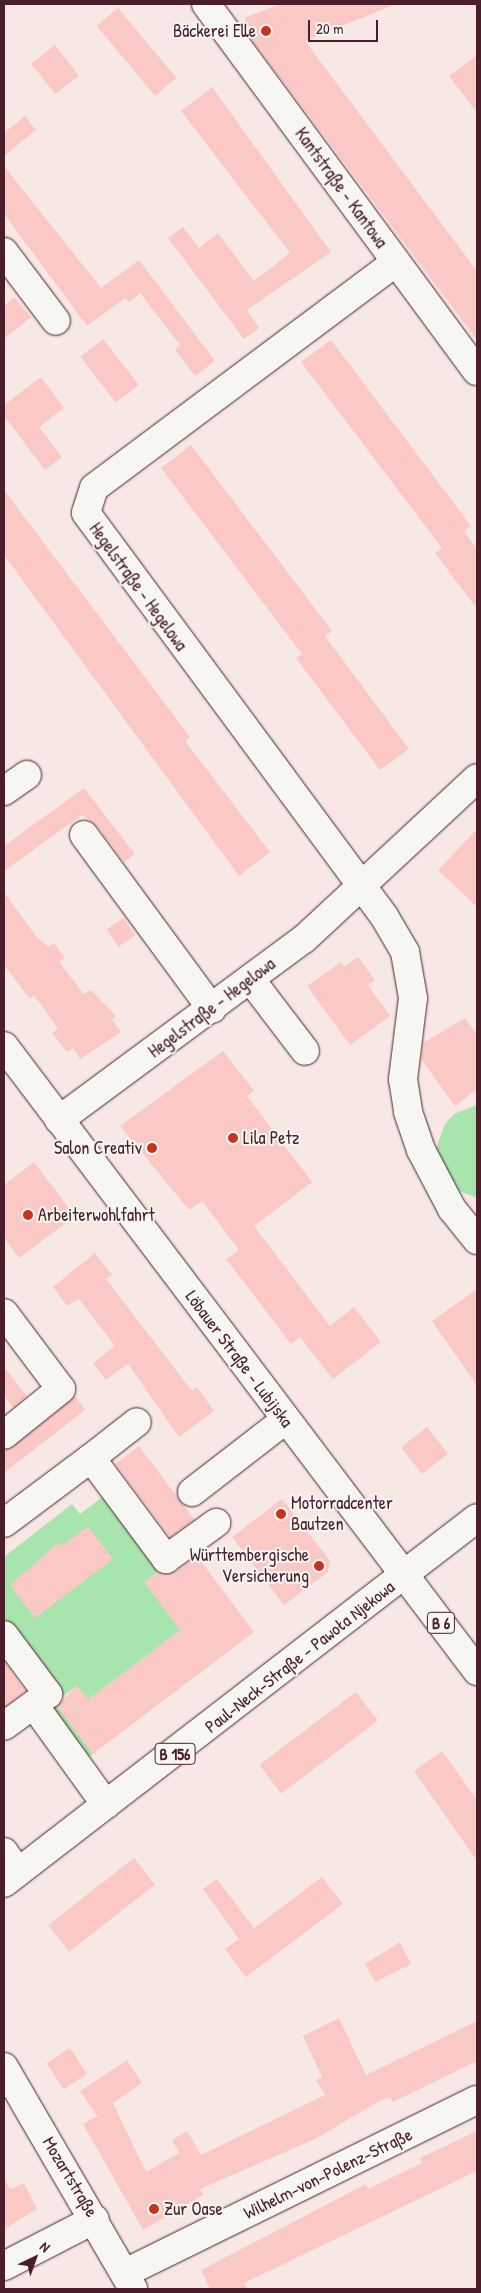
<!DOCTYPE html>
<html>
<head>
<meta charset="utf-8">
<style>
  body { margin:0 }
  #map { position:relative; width:481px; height:2293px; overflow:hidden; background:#f7e8e5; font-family:"Patrick Hand",sans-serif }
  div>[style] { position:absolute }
  .green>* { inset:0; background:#a7e5ac }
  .building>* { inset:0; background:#fac9c6; transform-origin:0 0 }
  .roads { filter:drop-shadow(0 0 1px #4a1f2b) drop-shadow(0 0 1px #4a1f2b) }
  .minor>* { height:28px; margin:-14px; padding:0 14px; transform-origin:14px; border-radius:14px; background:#f6f6f2 }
  .major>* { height:28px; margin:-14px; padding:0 14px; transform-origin:14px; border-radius:14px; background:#f6f6f2 }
  .dots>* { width:14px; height:14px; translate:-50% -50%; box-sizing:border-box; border:2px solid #f6f6f2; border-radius:50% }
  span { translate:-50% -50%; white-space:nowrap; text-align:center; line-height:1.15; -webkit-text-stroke:4px #f6f6f2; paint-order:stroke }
  .shield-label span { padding:1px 4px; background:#f6f6f2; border:1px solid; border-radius:4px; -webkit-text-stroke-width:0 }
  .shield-label { font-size:16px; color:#4a1f2b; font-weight:700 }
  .poi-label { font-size:18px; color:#4a1f2b }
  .right { translate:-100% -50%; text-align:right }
  .left { translate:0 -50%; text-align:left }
  .street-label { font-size:18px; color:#4a1f2b }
  .frame { position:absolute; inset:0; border:5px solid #4a1f2b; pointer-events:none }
  .north { position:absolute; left:10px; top:2233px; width:50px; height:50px; -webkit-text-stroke:4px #f6f6f2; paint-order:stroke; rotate:42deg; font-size:14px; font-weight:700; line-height:20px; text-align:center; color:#4a1f2b }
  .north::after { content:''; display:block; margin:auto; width:18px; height:22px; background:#4a1f2b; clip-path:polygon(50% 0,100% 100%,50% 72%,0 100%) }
  .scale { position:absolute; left:308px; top:20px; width:70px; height:22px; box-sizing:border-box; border:2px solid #4a1f2b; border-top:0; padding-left:6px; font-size:15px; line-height:18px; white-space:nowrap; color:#4a1f2b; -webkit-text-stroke:4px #f6f6f2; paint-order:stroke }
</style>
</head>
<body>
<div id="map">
  <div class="green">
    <div style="clip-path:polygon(477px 1105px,477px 1198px,454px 1189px,436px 1149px,445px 1124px,454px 1114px)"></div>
    <div style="clip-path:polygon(105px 1495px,162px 1568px,145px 1582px,186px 1626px,88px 1700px,77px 1686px,55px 1702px,93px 1754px,70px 1770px,47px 1694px,4px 1635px,4px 1557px,72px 1504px,80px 1514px)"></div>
  </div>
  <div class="building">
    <div style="clip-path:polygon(281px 4px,396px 4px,305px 41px,477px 271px,477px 340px,243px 28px,246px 17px)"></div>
    <div style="left:118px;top:8px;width:91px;height:28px;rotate:50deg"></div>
    <div style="left:55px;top:45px;width:39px;height:30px;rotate:52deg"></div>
    <div style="clip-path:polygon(477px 55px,477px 113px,449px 76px)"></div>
    <div style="clip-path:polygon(212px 87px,331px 252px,247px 310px,259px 328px,244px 339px,168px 238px,183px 227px,199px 248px,218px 233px,254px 281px,290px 253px,181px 111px)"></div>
    <div style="clip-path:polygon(25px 116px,36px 130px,4px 156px,4px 133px)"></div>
    <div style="clip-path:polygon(4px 166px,101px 288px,139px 260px,215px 361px,195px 376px,175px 350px,180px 345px,140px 293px,129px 302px,125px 298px,87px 326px,4px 214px)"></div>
    <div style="clip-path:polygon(14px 297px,31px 317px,4px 339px,4px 306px)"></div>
    <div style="left:103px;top:339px;width:58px;height:29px;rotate:52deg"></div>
    <div style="clip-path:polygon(331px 340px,471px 526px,464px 531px,477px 549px,477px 609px,435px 553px,442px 548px,301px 362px)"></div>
    <div style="clip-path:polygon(41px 377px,64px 408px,39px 427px,62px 457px,45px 470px,4px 416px,4px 405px)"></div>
    <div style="clip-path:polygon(191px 445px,332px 631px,325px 636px,409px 749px,380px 770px,296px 658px,302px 654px,161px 468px)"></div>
    <div style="clip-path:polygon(4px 490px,190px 737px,185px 741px,270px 852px,239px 876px,4px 555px)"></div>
    <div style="clip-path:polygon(84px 788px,135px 854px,124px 862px,97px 826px,82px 815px,4px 871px,4px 846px)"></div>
    <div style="clip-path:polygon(477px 829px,477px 907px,438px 870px)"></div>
    <div style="clip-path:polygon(4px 892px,36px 936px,48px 947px,54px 943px,65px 958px,59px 962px,84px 994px,91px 990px,116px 1016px,112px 1020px,121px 1032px,80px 1059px,73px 1048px,67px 1052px,52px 1033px,58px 1029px,34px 995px,30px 999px,4px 965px)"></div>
    <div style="left:123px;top:918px;width:21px;height:20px;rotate:55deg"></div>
    <div style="clip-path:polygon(358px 957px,375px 980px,368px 985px,390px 1016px,350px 1045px,307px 986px,341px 962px,344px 967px)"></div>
    <div style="clip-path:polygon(465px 1018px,477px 1035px,477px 1089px,455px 1106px,421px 1059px,423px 1043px)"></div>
    <div style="clip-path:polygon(223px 1051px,254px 1091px,247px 1096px,312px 1182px,254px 1226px,330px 1326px,354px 1307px,381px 1342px,333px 1379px,300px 1337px,291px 1344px,226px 1259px,239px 1250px,202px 1201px,189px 1210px,120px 1126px)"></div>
    <div style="clip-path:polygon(34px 1162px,75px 1216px,19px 1258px,4px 1238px,4px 1185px)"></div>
    <div style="clip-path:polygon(95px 1253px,112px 1275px,106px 1279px,192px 1391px,197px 1387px,214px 1411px,179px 1437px,128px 1364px,106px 1380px,93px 1363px,115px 1346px,79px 1299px,67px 1306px,53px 1287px)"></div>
    <div style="clip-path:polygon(477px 1289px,477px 1386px,432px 1321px)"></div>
    <div style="clip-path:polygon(4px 1367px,27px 1396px,13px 1408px,4px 1395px)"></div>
    <div style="clip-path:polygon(75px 1396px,85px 1410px,4px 1473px,4px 1451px)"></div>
    <div style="left:427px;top:1427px;width:34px;height:33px;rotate:52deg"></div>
    <div style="left:139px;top:1446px;width:92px;height:30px;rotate:53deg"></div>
    <div style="clip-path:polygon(282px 1499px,330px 1561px,328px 1572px,284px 1605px,232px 1537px)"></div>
    <div style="clip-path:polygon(88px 1526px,113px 1559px,35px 1618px,10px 1585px,59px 1542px,62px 1546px)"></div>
    <div style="clip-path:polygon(197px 1556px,254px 1632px,93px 1754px,57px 1706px,77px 1685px,88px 1700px,180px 1630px,144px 1582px,158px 1572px,175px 1572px)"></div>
    <div style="clip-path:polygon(4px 1661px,26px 1691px,4px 1707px)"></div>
    <div style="left:356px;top:1692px;width:36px;height:121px;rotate:53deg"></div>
    <div style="clip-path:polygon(442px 1751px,477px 1800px,477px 1861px,414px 1771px)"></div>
    <div style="left:134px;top:1858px;width:34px;height:109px;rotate:52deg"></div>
    <div style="clip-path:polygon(322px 1877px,343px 1904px,246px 1977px,225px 1949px,239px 1939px,203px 1889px,217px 1879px,254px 1928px)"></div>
    <div style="clip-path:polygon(400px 1942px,411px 1964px,375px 1982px,365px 1964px)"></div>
    <div style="clip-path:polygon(339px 2018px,366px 2075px,477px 2021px,477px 2061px,393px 2102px,390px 2097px,378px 2102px,315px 2139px,200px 2189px,203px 2195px,143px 2230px,83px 2124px,97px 2116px,80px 2091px,127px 2060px,142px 2083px,113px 2103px,146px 2172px,179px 2153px,172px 2140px,187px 2131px,201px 2155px,325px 2095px,316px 2080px,322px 2077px,303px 2036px)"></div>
    <div style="left:70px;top:2048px;width:31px;height:28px;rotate:57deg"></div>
    <div style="clip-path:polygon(477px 2131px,477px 2171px,244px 2283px,247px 2289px,210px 2289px,201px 2270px,366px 2184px,368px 2189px,422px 2163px,420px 2158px)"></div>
    <div style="clip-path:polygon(4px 2178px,10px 2189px,24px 2183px,37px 2209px,4px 2229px)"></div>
  </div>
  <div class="roads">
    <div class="minor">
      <div style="left:206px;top:4px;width:456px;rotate:53.6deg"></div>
      <div style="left:4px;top:252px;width:86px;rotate:53deg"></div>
      <div style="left:396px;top:262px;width:377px;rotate:143.2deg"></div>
      <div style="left:94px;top:488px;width:26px;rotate:108deg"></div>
      <div style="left:86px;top:513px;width:501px;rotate:53.52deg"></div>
      <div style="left:384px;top:916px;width:42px;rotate:59.7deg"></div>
      <div style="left:405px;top:952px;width:47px;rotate:80.1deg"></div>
      <div style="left:413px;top:998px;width:82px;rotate:97deg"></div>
      <div style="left:403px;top:1079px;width:33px;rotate:81deg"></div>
      <div style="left:408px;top:1112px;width:40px;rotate:71.1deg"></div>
      <div style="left:421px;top:1150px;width:67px;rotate:62.3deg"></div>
      <div style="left:452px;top:1209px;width:40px;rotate:51deg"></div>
      <div style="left:4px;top:791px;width:28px;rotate:-35deg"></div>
      <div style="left:84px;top:835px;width:216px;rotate:53.7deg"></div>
      <div style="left:251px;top:980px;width:89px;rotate:52.7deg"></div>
      <div style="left:59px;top:1120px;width:305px;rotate:-36.5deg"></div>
      <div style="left:304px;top:939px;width:236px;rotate:-42.9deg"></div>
      <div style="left:4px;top:1313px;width:95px;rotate:53.1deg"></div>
      <div style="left:61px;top:1389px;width:73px;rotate:141.1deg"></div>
      <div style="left:91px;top:1458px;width:58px;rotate:-38deg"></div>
      <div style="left:192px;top:1492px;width:118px;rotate:-37.7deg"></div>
      <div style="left:4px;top:1523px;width:109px;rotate:-36.8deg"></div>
      <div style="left:91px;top:1458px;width:126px;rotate:53.4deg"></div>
      <div style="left:166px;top:1559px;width:62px;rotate:-35.8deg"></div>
      <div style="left:4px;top:1635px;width:74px;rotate:53.3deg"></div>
      <div style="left:48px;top:1694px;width:54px;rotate:144deg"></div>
      <div style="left:34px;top:1705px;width:123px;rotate:54.2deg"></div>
      <div style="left:4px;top:1852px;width:24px;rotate:55deg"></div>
      <div style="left:4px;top:2067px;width:257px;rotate:59.8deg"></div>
      <div style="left:4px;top:2266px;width:102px;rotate:-27.3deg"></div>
      <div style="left:125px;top:2273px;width:392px;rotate:-26.2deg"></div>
    </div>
    <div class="major">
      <div style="left:4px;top:1046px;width:784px;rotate:52.88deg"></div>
      <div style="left:4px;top:1883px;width:597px;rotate:-37.66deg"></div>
    </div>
  </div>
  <div class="dots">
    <div style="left:266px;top:31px;background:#c8321e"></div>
    <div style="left:233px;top:1138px;background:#c8321e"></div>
    <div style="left:152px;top:1148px;background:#c8321e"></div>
    <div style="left:28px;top:1215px;background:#c8321e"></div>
    <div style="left:281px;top:1514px;background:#c8321e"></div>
    <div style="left:319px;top:1566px;background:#c8321e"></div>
    <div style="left:154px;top:2209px;background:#c8321e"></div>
  </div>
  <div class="shield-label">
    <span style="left:441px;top:1623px">B 6</span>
    <span style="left:175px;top:1754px">B 156</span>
  </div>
  <div class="poi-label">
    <span class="right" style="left:256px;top:31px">Bäckerei Elle</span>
    <span class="left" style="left:243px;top:1138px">Lila Petz</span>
    <span class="right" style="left:142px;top:1148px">Salon Creativ</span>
    <span class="left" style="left:38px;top:1215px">Arbeiterwohlfahrt</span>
    <span class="left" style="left:291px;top:1514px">Motorradcenter<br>Bautzen</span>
    <span class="right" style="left:309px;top:1566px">Württembergische<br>Versicherung</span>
    <span class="left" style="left:164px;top:2209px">Zur Oase</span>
  </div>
  <div class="street-label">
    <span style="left:341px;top:188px;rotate:54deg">Kantstraße - Kantowa</span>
    <span style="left:138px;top:587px;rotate:54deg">Hegelstraße - Hegelowa</span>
    <span style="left:212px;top:1008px;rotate:-37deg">Hegelstraße - Hegelowa</span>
    <span style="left:239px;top:1359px;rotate:53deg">Löbauer Straße - Lubijska</span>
    <span style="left:300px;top:1657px;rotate:-38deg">Paul-Neck-Straße - Pawoła Njekowa</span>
    <span style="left:328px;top:2174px;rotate:-26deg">Wilhelm-von-Polenz-Straße</span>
    <span style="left:70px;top:2177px;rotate:59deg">Mozartstraße</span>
  </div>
  <div class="frame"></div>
  <div class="north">N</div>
  <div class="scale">20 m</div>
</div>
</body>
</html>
